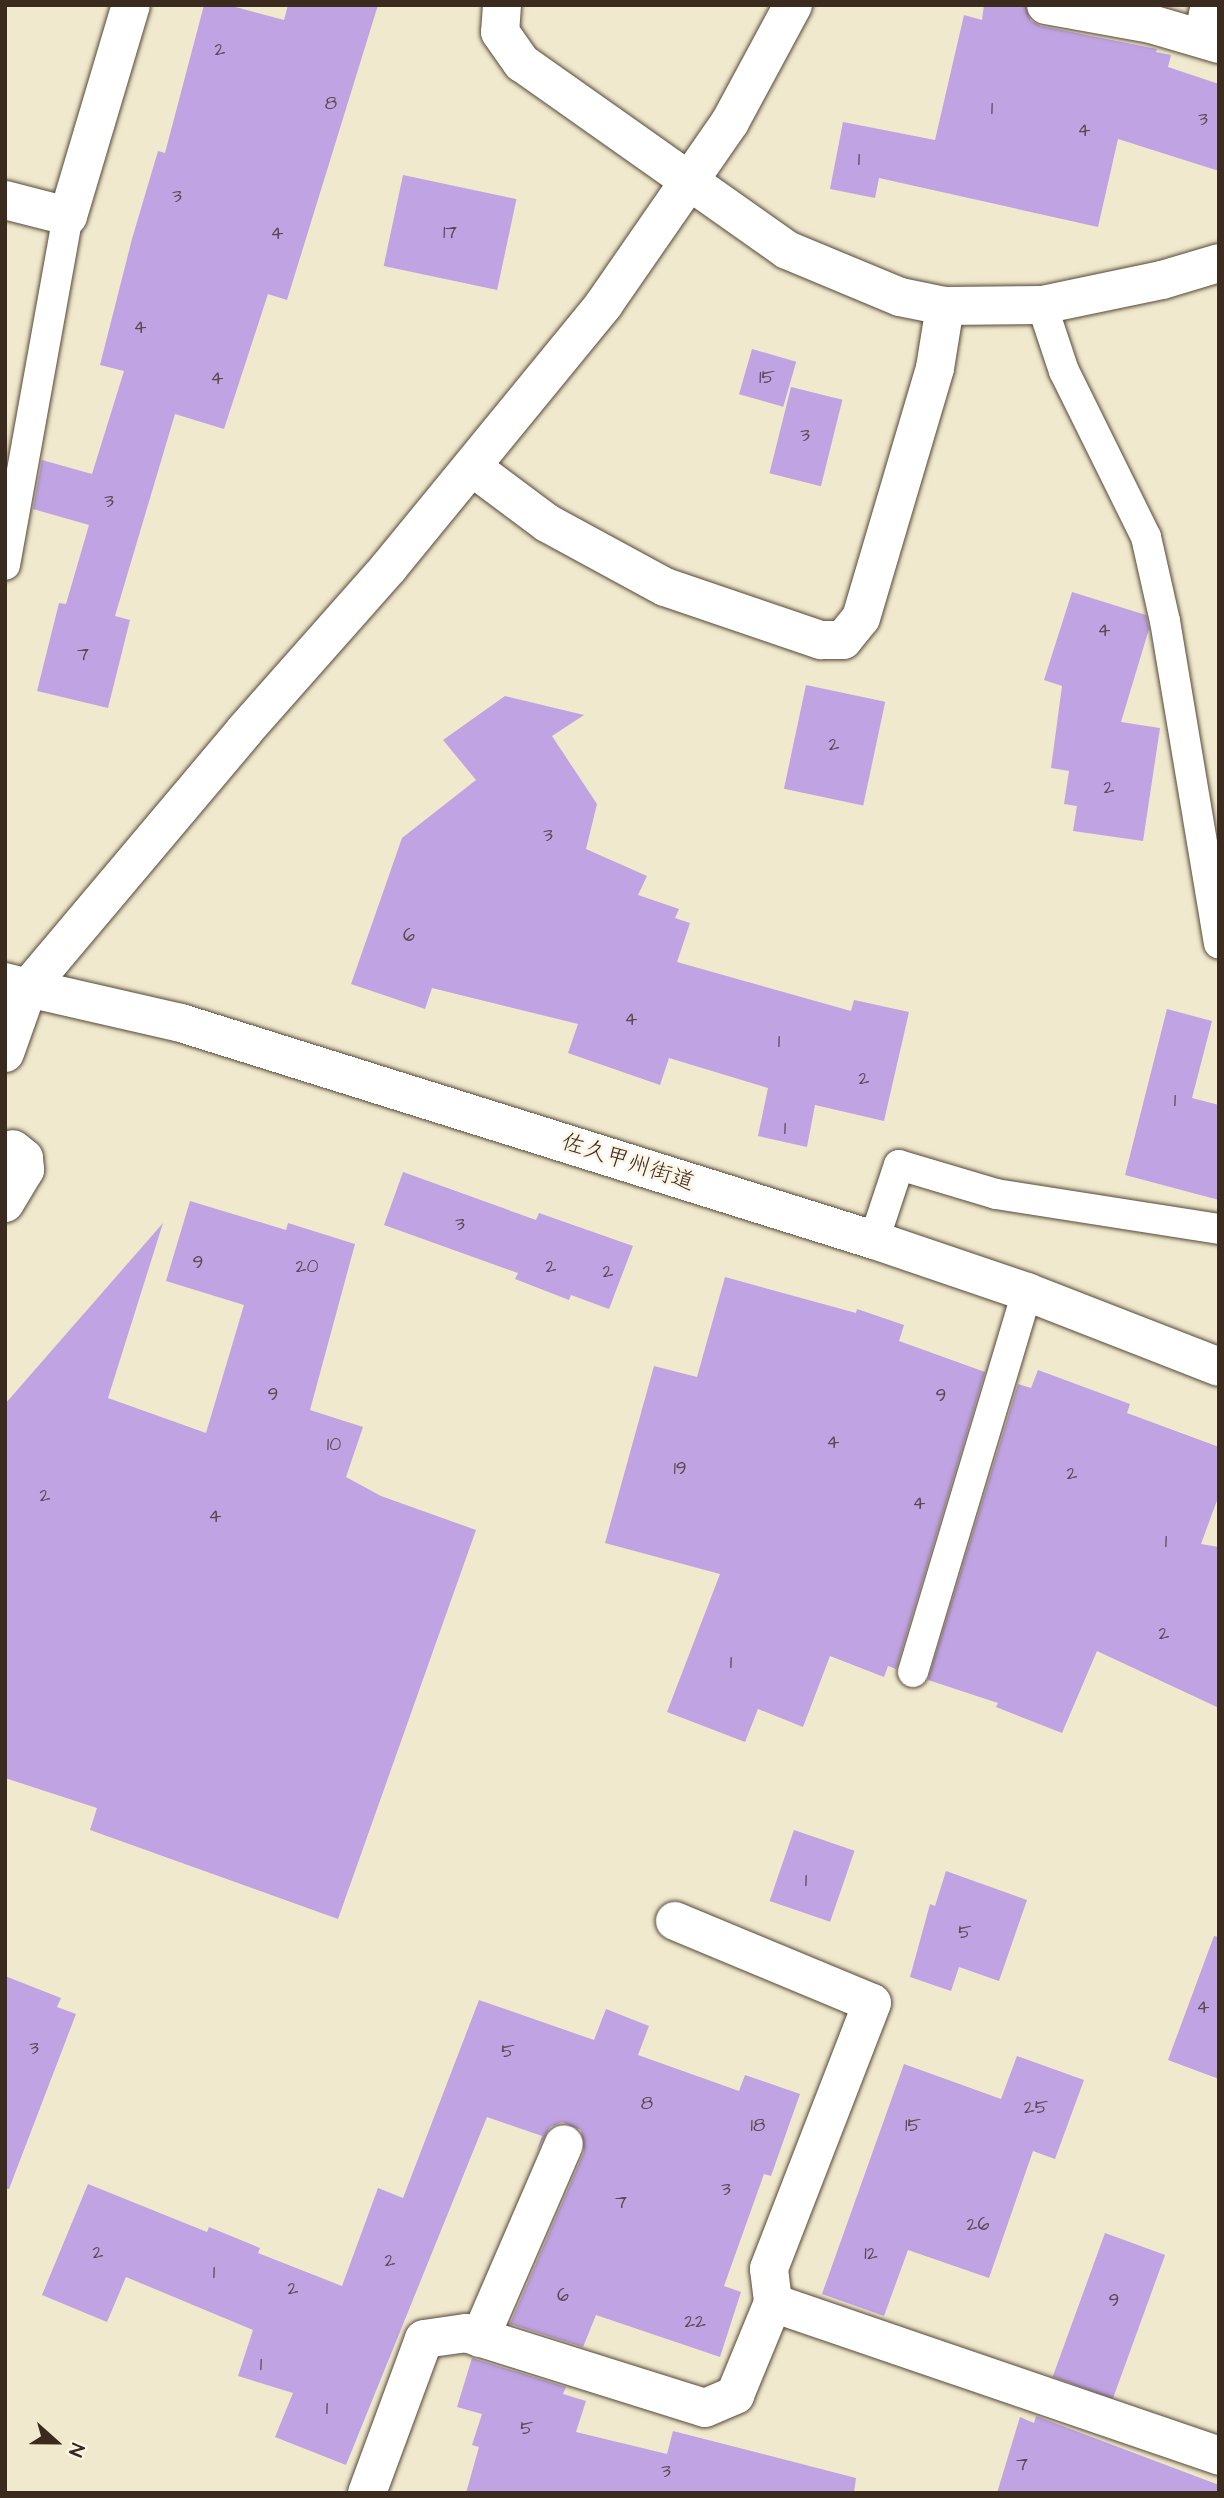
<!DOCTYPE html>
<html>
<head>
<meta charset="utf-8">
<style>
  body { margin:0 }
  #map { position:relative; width:1224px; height:2498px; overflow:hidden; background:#f0e9cd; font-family:"Architects Daughter","Klee One",sans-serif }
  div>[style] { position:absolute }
  .building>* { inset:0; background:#c0a3e2; transform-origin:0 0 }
  .roads { filter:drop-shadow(0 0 2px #564738) drop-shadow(0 0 2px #564738) }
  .service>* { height:30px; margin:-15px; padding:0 15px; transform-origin:15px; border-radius:15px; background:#fff }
  .minor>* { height:38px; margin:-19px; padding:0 19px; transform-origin:19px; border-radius:19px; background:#fff }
  .tertiary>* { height:38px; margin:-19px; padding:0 19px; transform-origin:19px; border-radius:19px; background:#fff }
  .secondary>* { height:38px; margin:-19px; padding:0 19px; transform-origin:19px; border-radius:19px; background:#fff }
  span { translate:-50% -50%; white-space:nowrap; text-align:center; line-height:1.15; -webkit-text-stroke:5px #fcf5e5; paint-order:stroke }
  .number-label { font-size:19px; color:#5c484f }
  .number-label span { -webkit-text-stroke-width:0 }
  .street-label { font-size:23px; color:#3b2a1e }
  .frame { position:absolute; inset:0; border:7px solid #3b2a1e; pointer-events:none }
  .north { position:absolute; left:21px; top:2407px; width:70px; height:70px; -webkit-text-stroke:5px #fcf5e5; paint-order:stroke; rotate:111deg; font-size:19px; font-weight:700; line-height:28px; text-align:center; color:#3b2a1e }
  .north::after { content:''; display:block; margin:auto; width:24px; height:32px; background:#3b2a1e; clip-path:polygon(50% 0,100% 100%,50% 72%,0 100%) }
</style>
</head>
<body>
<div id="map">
  <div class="building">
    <div style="clip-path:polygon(204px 5px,228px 5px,284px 20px,288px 5px,378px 5px,287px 300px,268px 294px,224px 429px,175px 414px,115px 616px,130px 620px,108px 708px,37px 691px,59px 603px,66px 604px,89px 525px,33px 509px,42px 460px,92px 474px,124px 371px,100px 365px,132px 239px,158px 151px,165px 153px)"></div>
    <div style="clip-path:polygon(984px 5px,1025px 5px,1031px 21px,1041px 26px,1157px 49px,1156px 52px,1171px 55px,1168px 67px,1219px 84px,1219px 171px,1118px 139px,1098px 227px,879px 178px,875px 198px,830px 189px,843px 122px,935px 140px,964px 15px,982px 20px)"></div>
    <div style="left:403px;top:175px;width:116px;height:93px;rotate:12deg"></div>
    <div style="left:752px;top:349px;width:46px;height:47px;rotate:16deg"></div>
    <div style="left:791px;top:387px;width:53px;height:89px;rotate:14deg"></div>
    <div style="clip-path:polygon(1072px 592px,1146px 615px,1149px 629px,1121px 722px,1160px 728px,1143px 841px,1073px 831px,1077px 806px,1064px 804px,1069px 771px,1051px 768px,1062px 686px,1044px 680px)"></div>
    <div style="left:806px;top:685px;width:81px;height:106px;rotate:12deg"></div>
    <div style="clip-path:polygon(505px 696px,584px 715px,552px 736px,597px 804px,586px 849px,647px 876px,638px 895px,679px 909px,675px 918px,690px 923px,677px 962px,851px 1011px,854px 1000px,909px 1012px,884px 1121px,815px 1105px,807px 1147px,758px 1136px,768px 1088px,669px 1058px,660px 1085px,568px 1053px,578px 1024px,432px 988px,425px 1009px,351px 984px,402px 838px,476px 780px,443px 740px)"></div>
    <div style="clip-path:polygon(1167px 1009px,1212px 1021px,1192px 1098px,1219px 1105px,1219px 1200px,1125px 1175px)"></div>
    <div style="clip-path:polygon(403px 1172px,536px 1220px,539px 1213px,633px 1246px,609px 1309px,571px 1295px,569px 1300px,515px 1279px,518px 1273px,384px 1225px)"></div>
    <div style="clip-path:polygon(190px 1201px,286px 1230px,288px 1223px,355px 1244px,310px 1410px,363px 1427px,346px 1477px,381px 1496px,476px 1530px,338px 1919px,90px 1830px,97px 1808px,5px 1778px,5px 1404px,163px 1223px,108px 1398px,206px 1433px,244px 1305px,166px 1281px)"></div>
    <div style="clip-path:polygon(725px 1277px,856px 1313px,857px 1309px,904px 1325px,899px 1341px,985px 1372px,896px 1669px,888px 1666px,884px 1677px,830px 1656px,803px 1727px,758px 1709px,745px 1742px,667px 1712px,720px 1574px,605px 1543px,654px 1366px,697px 1377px)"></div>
    <div style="clip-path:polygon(1038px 1370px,1130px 1404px,1127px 1413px,1219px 1447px,1219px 1495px,1201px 1544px,1219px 1547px,1219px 1708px,1097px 1651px,1062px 1733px,996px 1707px,998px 1703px,928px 1680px,1018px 1384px,1031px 1388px)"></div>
    <div style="left:794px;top:1830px;width:64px;height:75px;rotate:19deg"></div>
    <div style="clip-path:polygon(946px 1871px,1027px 1900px,999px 1981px,959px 1967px,951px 1991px,910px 1977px,930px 1904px,935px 1906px)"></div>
    <div style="clip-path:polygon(1214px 1936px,1219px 1937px,1219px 2079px,1168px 2060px)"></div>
    <div style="clip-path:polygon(5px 1976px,61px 1998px,57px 2007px,76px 2014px,9px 2189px,5px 2189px)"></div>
    <div style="clip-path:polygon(479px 2000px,594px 2040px,606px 2009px,649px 2026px,638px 2055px,739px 2091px,745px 2075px,800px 2094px,771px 2176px,764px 2174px,724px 2286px,741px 2292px,720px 2357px,596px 2315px,583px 2347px,510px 2324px,584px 2152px,581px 2130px,562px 2122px,550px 2127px,537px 2151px,542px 2136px,487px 2117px,346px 2465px,275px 2437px,293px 2393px,238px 2376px,253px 2330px,126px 2277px,107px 2322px,42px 2295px,88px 2184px,207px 2232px,209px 2227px,260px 2248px,258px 2253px,342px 2286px,378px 2188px,403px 2198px)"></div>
    <div style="clip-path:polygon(1017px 2056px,1084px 2080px,1055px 2159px,1033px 2151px,989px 2278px,908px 2250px,884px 2316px,822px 2294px,904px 2064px,1001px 2099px)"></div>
    <div style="left:1105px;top:2233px;width:64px;height:153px;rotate:20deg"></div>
    <div style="clip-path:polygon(472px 2358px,566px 2387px,563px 2394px,586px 2401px,576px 2432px,667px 2454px,673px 2431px,856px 2478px,854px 2493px,466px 2493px,479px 2447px,472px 2445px,482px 2414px,457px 2407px)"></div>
    <div style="clip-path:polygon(1036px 2416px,1219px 2485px,1219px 2493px,997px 2493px,1020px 2417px,1034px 2423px)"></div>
  </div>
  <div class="roads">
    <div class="service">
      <div style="left:1199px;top:37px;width:33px;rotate:-78deg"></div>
      <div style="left:1042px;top:305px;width:70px;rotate:71.6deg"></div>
      <div style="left:1064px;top:371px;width:185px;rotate:63.7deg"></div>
      <div style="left:1146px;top:537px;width:86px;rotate:77.3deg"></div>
      <div style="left:1165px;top:621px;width:327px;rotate:80.5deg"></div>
      <div style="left:5px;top:565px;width:355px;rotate:-79.8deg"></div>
      <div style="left:874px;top:1240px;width:79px;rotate:-71.6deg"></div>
      <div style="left:899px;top:1165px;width:101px;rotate:16.6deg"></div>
      <div style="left:996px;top:1194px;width:226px;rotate:8.9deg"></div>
      <div style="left:913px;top:1672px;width:397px;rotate:-73.3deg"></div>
    </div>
    <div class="minor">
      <div style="left:502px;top:5px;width:27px;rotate:94deg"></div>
      <div style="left:500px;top:32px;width:38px;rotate:55deg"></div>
      <div style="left:1046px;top:5px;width:107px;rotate:10.3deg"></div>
      <div style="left:1151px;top:24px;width:71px;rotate:16.4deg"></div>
      <div style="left:5px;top:200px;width:65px;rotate:14.3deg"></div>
      <div style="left:68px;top:216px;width:220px;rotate:-73.4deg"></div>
      <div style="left:472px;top:467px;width:94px;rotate:36.7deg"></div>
      <div style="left:547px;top:523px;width:134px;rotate:28.5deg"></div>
      <div style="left:665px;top:587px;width:165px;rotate:18.8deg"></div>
      <div style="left:821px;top:640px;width:22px"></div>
      <div style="left:843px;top:640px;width:28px;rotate:-51deg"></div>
      <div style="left:861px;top:618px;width:261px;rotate:-73.5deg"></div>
      <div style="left:935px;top:368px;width:63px;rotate:-80.8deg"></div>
      <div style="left:5px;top:1203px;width:39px;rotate:-59deg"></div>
      <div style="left:25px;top:1170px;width:12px;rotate:-95deg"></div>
      <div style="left:24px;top:1158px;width:14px;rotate:-141deg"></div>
      <div style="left:675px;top:1921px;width:213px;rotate:22.6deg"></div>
      <div style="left:872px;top:2003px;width:285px;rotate:111.2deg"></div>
      <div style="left:769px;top:2269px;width:34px;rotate:83deg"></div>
      <div style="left:480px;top:2338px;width:211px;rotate:-66.6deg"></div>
      <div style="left:367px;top:2493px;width:164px;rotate:-69.7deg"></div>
      <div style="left:424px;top:2339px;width:42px;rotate:-8.1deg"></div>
      <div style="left:466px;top:2333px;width:250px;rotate:17.4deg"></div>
      <div style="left:705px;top:2408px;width:33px;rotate:-23deg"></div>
      <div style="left:735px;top:2395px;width:100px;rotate:-67.6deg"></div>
      <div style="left:773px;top:2303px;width:472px;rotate:18.9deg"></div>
    </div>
    <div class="tertiary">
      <div style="left:522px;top:63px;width:324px;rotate:35.2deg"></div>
      <div style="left:787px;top:250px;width:122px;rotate:22.6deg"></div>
      <div style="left:900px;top:297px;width:46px;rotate:11.3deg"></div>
      <div style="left:945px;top:306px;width:97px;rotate:-0.6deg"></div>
      <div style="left:1042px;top:305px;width:123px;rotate:-11.8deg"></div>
      <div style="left:1162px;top:280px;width:59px;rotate:-16.6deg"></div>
      <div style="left:5px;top:982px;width:24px;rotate:15deg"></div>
      <div style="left:28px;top:988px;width:337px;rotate:-49.9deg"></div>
      <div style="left:245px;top:730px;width:217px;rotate:-48.5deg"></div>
      <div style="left:389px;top:567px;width:340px;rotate:-50.7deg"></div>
      <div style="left:604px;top:304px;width:221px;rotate:-55.3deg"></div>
      <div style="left:730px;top:122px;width:133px;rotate:-61.7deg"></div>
    </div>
    <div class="secondary">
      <div style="left:5px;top:1006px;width:29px;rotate:-38deg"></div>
      <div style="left:28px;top:988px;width:157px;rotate:12.9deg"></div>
      <div style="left:181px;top:1023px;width:726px;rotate:17.39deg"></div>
      <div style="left:874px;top:1240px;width:162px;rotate:18.8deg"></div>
      <div style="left:1027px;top:1292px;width:206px;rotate:21.3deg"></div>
      <div style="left:5px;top:1053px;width:69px;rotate:-70.5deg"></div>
    </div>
  </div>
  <div class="number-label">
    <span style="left:220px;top:50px">2</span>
    <span style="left:331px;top:104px">8</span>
    <span style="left:992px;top:109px">1</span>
    <span style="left:1203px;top:120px">3</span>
    <span style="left:1084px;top:131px">4</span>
    <span style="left:859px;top:160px">1</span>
    <span style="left:177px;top:197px">3</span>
    <span style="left:450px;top:233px">17</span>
    <span style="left:277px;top:234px">4</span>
    <span style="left:140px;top:328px">4</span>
    <span style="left:767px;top:378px">15</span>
    <span style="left:217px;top:379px">4</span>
    <span style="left:805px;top:436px">3</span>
    <span style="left:109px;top:502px">3</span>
    <span style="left:1104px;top:631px">4</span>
    <span style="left:83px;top:655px">7</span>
    <span style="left:834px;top:745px">2</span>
    <span style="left:1109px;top:788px">2</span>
    <span style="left:548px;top:836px">3</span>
    <span style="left:409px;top:936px">6</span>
    <span style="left:631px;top:1020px">4</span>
    <span style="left:779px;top:1042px">1</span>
    <span style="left:864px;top:1079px">2</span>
    <span style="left:1175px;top:1101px">1</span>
    <span style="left:785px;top:1129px">1</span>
    <span style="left:460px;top:1225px">3</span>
    <span style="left:198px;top:1263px">9</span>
    <span style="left:307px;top:1267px">20</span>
    <span style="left:551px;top:1267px">2</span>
    <span style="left:608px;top:1272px">2</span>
    <span style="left:273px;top:1395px">9</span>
    <span style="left:941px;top:1396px">9</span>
    <span style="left:833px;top:1443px">4</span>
    <span style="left:334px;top:1445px">10</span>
    <span style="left:680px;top:1469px">19</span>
    <span style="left:1072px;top:1474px">2</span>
    <span style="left:45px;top:1496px">2</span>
    <span style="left:919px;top:1504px">4</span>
    <span style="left:215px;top:1517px">4</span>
    <span style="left:1166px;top:1542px">1</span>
    <span style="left:1164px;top:1634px">2</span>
    <span style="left:731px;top:1663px">1</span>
    <span style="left:806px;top:1881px">1</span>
    <span style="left:965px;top:1933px">5</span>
    <span style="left:1203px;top:2008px">4</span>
    <span style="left:34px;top:2049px">3</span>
    <span style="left:508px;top:2052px">5</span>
    <span style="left:647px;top:2104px">8</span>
    <span style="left:1036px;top:2108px">25</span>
    <span style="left:758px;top:2126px">18</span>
    <span style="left:913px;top:2126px">15</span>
    <span style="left:726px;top:2190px">3</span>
    <span style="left:621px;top:2203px">7</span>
    <span style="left:978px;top:2225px">26</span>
    <span style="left:98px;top:2253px">2</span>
    <span style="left:871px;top:2254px">12</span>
    <span style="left:390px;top:2261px">2</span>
    <span style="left:214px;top:2273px">1</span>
    <span style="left:293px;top:2289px">2</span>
    <span style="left:563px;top:2296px">6</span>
    <span style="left:1114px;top:2301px">9</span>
    <span style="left:695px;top:2322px">22</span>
    <span style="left:261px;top:2365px">1</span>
    <span style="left:327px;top:2409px">1</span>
    <span style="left:527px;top:2429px">5</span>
    <span style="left:1022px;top:2465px">7</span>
    <span style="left:666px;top:2472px">3</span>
  </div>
  <div class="street-label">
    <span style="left:628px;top:1162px;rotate:18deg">佐久甲州街道</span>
  </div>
  <div class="frame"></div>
  <div class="north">N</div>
</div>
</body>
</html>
